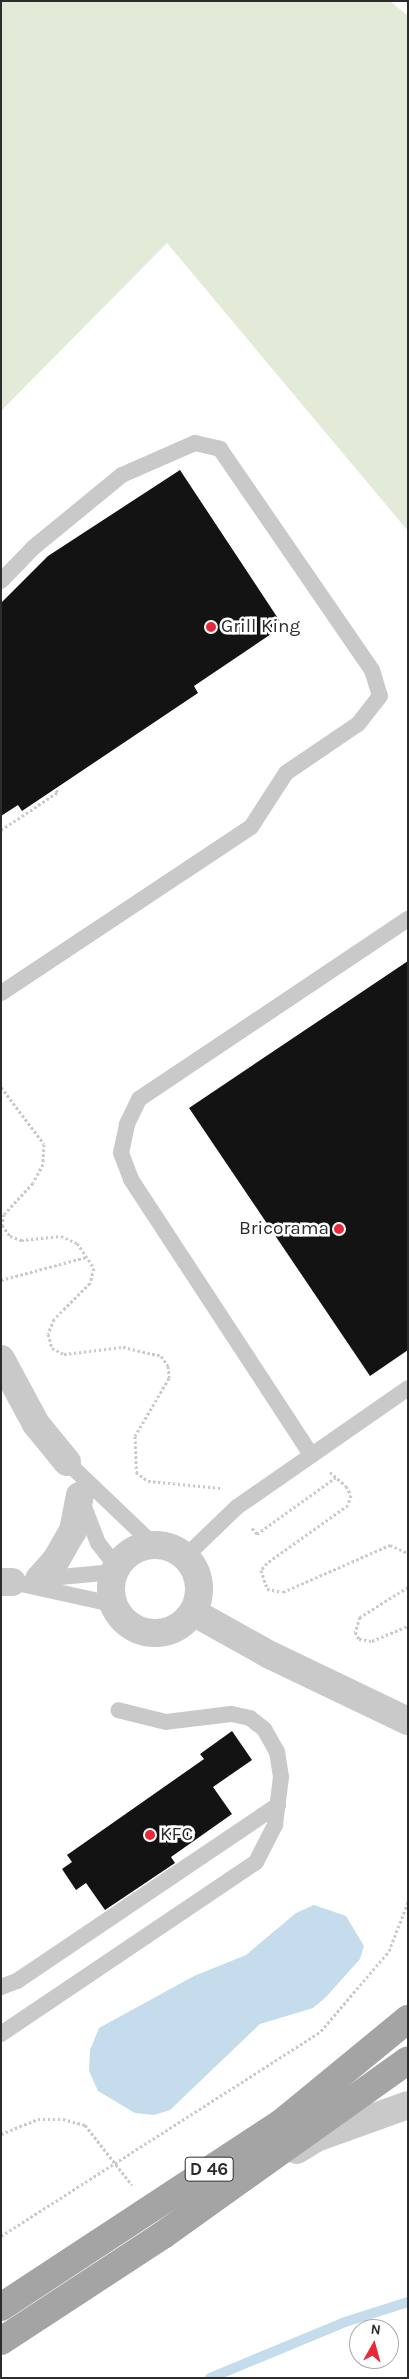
<!DOCTYPE html>
<html>
<head>
<meta charset="utf-8">
<style>
  body { margin:0 }
  #map { position:relative; width:409px; height:2379px; overflow:hidden; background:#fff; font-family:Karla,sans-serif }
  div>[style] { position:absolute }
  .green>* { inset:0; background:#e2ead8 }
  .water>* { inset:0; background:#c4dceb }
  .stream>* { height:10px; margin:-5px; padding:0 5px; transform-origin:5px; border-radius:5px; background:#c4dceb }
  .building>* { inset:0; background:#131313 }
  .path>* { height:3px; margin-top:-1.5px; transform-origin:0; background:repeating-linear-gradient(90deg,#c9c9c9 0 2.5px,transparent 0 5px) }
  .lane>* { height:16px; margin:-8px; padding:0 8px; transform-origin:8px; border-radius:8px; background:#c9c9c9 }
  .street>* { height:28px; margin:-14px; padding:0 14px; transform-origin:14px; border-radius:14px; background:#c9c9c9 }
  .street>.ring { margin:-14px; padding:0; box-sizing:content-box; background:none; border:28px solid #c9c9c9; border-radius:50% }
  .primary>* { height:28px; margin:-14px; padding:0 14px; transform-origin:14px; border-radius:14px; background:#a4a4a4 }
  .dots>* { width:14px; height:14px; translate:-50% -50%; box-sizing:border-box; border:2px solid #fff; border-radius:50% }
  span { translate:-50% -50%; white-space:nowrap; text-align:center; line-height:1.15; -webkit-text-stroke:5px #fff; paint-order:stroke }
  .shield-label span { padding:1px 4px; background:#fff; border:1px solid; border-radius:4px; -webkit-text-stroke-width:0 }
  .shield-label { font-size:18px; color:#2c2c2c; font-weight:700 }
  .poi-label { font-size:19px; color:#2c2c2c }
  .left { translate:0 -50%; text-align:left }
  .right { translate:-100% -50%; text-align:right }
  .frame { position:absolute; inset:0; border:2px solid #2c2c2c; pointer-events:none }
  .north { position:absolute; left:349px; top:2319px; width:50px; height:50px; box-sizing:border-box; background:#fff; border:1px solid #ababab; border-radius:50%; rotate:7deg; font-size:14px; font-weight:700; line-height:20px; text-align:center; color:#2c2c2c }
  .north::after { content:''; display:block; margin:auto; width:18px; height:22px; background:#e72939; clip-path:polygon(50% 0,100% 100%,50% 72%,0 100%) }
</style>
</head>
<body>
<div id="map">
  <div class="green">
    <div style="clip-path:polygon(1px 1px,390px 1px,408px 16px,408px 531px,167px 243px,1px 411px)"></div>
  </div>
  <div class="water">
    <div style="clip-path:polygon(314px 1905px,346px 1916px,364px 1946px,360px 1959px,326px 1997px,313px 2008px,260px 2024px,170px 2110px,154px 2115px,135px 2113px,98px 2091px,89px 2071px,90px 2050px,99px 2028px,194px 1976px,246px 1955px,296px 1913px)"></div>
  </div>
  <div class="stream">
    <div style="left:210px;top:2378px;width:146px;rotate:-22.5deg"></div>
    <div style="left:345px;top:2322px;width:66px;rotate:-17.6deg"></div>
  </div>
  <div class="building">
    <div style="clip-path:polygon(180px 470px,283px 626px,194px 686px,198px 693px,22px 811px,18px 805px,1px 816px,1px 603px,48px 556px)"></div>
    <div style="clip-path:polygon(408px 961px,408px 1350px,370px 1376px,189px 1108px)"></div>
    <div style="clip-path:polygon(232px 1731px,252px 1760px,213px 1787px,232px 1814px,171px 1857px,175px 1863px,105px 1910px,86px 1883px,76px 1890px,62px 1869px,72px 1862px,67px 1855px,204px 1759px,200px 1754px)"></div>
  </div>
  <div class="path">
    <div style="left:1px;top:830px;width:69px;rotate:-33.7deg"></div>
    <div style="left:58px;top:792px;width:4px;rotate:-135deg"></div>
    <div style="left:1px;top:1087px;width:71px;rotate:53deg"></div>
    <div style="left:44px;top:1144px;width:20px;rotate:93deg"></div>
    <div style="left:43px;top:1164px;width:21px;rotate:118deg"></div>
    <div style="left:33px;top:1183px;width:42px;rotate:133.1deg"></div>
    <div style="left:4px;top:1214px;width:11px;rotate:100deg"></div>
    <div style="left:2px;top:1225px;width:14px;rotate:54deg"></div>
    <div style="left:10px;top:1236px;width:12px;rotate:20deg"></div>
    <div style="left:21px;top:1240px;width:40px;rotate:-5.7deg"></div>
    <div style="left:61px;top:1236px;width:17px;rotate:24deg"></div>
    <div style="left:77px;top:1243px;width:30px;rotate:56deg"></div>
    <div style="left:94px;top:1268px;width:16px;rotate:105deg"></div>
    <div style="left:90px;top:1283px;width:51px;rotate:135deg"></div>
    <div style="left:54px;top:1319px;width:16px;rotate:112deg"></div>
    <div style="left:48px;top:1334px;width:15px;rotate:74deg"></div>
    <div style="left:52px;top:1348px;width:13px;rotate:27deg"></div>
    <div style="left:64px;top:1354px;width:59px;rotate:-6.8deg"></div>
    <div style="left:123px;top:1347px;width:39px;rotate:13deg"></div>
    <div style="left:161px;top:1356px;width:12px;rotate:55deg"></div>
    <div style="left:168px;top:1366px;width:12px;rotate:85deg"></div>
    <div style="left:169px;top:1378px;width:67px;rotate:120.4deg"></div>
    <div style="left:135px;top:1436px;width:36px;rotate:88deg"></div>
    <div style="left:136px;top:1472px;width:15px;rotate:37deg"></div>
    <div style="left:148px;top:1481px;width:73px;rotate:5.5deg"></div>
    <div style="left:1px;top:1280px;width:88px;rotate:-15.1deg"></div>
    <div style="left:330px;top:1472px;width:21px;rotate:41deg"></div>
    <div style="left:346px;top:1486px;width:10px;rotate:61deg"></div>
    <div style="left:351px;top:1495px;width:10px;rotate:107deg"></div>
    <div style="left:348px;top:1505px;width:100px;rotate:144.4deg"></div>
    <div style="left:267px;top:1563px;width:9px;rotate:131deg"></div>
    <div style="left:261px;top:1570px;width:20px;rotate:72deg"></div>
    <div style="left:267px;top:1589px;width:16px;rotate:11deg"></div>
    <div style="left:283px;top:1592px;width:117px;rotate:-23.7deg"></div>
    <div style="left:390px;top:1545px;width:20px;rotate:24deg"></div>
    <div style="left:252px;top:1528px;width:8px;rotate:50deg"></div>
    <div style="left:257px;top:1534px;width:97px;rotate:-35.8deg"></div>
    <div style="left:408px;top:1587px;width:57px;rotate:148deg"></div>
    <div style="left:360px;top:1617px;width:16px;rotate:108deg"></div>
    <div style="left:355px;top:1632px;width:8px;rotate:60deg"></div>
    <div style="left:359px;top:1639px;width:13px;rotate:9deg"></div>
    <div style="left:372px;top:1641px;width:39px;rotate:-23deg"></div>
    <div style="left:1px;top:2134px;width:40px;rotate:-22deg"></div>
    <div style="left:38px;top:2119px;width:25px"></div>
    <div style="left:63px;top:2119px;width:23px;rotate:15deg"></div>
    <div style="left:85px;top:2125px;width:76px;rotate:51.9deg"></div>
    <div style="left:1px;top:2236px;width:380px;rotate:-32.6deg"></div>
    <div style="left:321px;top:2031px;width:105px;rotate:-49.6deg"></div>
    <div style="left:389px;top:1951px;width:53px;rotate:-68.8deg"></div>
  </div>
  <div class="lane">
    <div style="left:1px;top:581px;width:47px;rotate:-45.9deg"></div>
    <div style="left:34px;top:547px;width:114px;rotate:-39.3deg"></div>
    <div style="left:122px;top:475px;width:80px;rotate:-23.7deg"></div>
    <div style="left:195px;top:443px;width:26px;rotate:13deg"></div>
    <div style="left:220px;top:449px;width:268px;rotate:55.5deg"></div>
    <div style="left:372px;top:670px;width:27px;rotate:73deg"></div>
    <div style="left:380px;top:696px;width:36px;rotate:128deg"></div>
    <div style="left:358px;top:724px;width:87px;rotate:145.8deg"></div>
    <div style="left:286px;top:773px;width:64px;rotate:122.9deg"></div>
    <div style="left:251px;top:827px;width:300px;rotate:146.4deg"></div>
    <div style="left:310px;top:1453px;width:327px;rotate:-123.2deg"></div>
    <div style="left:131px;top:1179px;width:28px;rotate:-111deg"></div>
    <div style="left:121px;top:1153px;width:30px;rotate:-78deg"></div>
    <div style="left:127px;top:1124px;width:28px;rotate:-64deg"></div>
    <div style="left:139px;top:1099px;width:324px;rotate:-33.8deg"></div>
    <div style="left:67px;top:1462px;width:122px;rotate:43.7deg"></div>
    <div style="left:81px;top:1499px;width:47px;rotate:68.9deg"></div>
    <div style="left:98px;top:1543px;width:31px;rotate:52deg"></div>
    <div style="left:185px;top:1557px;width:72px;rotate:-43.9deg"></div>
    <div style="left:237px;top:1507px;width:208px;rotate:-34.8deg"></div>
    <div style="left:39px;top:1579px;width:75px;rotate:-5.3deg"></div>
    <div style="left:12px;top:1582px;width:102px;rotate:12.4deg"></div>
    <div style="left:1px;top:1987px;width:17px;rotate:-21deg"></div>
    <div style="left:17px;top:1981px;width:315px;rotate:-34deg"></div>
    <div style="left:1px;top:2034px;width:308px;rotate:-34deg"></div>
    <div style="left:256px;top:1862px;width:42px;rotate:-62.8deg"></div>
    <div style="left:275px;top:1825px;width:48px;rotate:-82.9deg"></div>
    <div style="left:281px;top:1777px;width:25px;rotate:-99deg"></div>
    <div style="left:277px;top:1752px;width:26px;rotate:-119deg"></div>
    <div style="left:264px;top:1729px;width:18px;rotate:-142deg"></div>
    <div style="left:250px;top:1718px;width:19px;rotate:-168deg"></div>
    <div style="left:231px;top:1714px;width:65px;rotate:173deg"></div>
    <div style="left:166px;top:1722px;width:49px;rotate:-166deg"></div>
  </div>
  <div class="street">
    <div style="left:1px;top:1359px;width:74px;rotate:61.7deg"></div>
    <div style="left:36px;top:1424px;width:49px;rotate:50.8deg"></div>
    <div class="ring" style="left:111px;top:1545px;width:60px;height:60px"></div>
    <div style="left:39px;top:1579px;width:25px;rotate:-48deg"></div>
    <div style="left:56px;top:1560px;width:34px;rotate:-60deg"></div>
    <div style="left:73px;top:1531px;width:36px;rotate:-79deg"></div>
    <div style="left:1px;top:1582px;width:11px"></div>
    <div style="left:193px;top:1612px;width:88px;rotate:29.2deg"></div>
    <div style="left:270px;top:1655px;width:153px;rotate:25.6deg"></div>
    <div style="left:297px;top:2150px;width:22px;rotate:-32deg"></div>
    <div style="left:316px;top:2138px;width:98px;rotate:-19.7deg"></div>
  </div>
  <div class="primary">
    <div style="left:1px;top:2307px;width:334px;rotate:-33.3deg"></div>
    <div style="left:280px;top:2124px;width:166px;rotate:-39.4deg"></div>
    <div style="left:1px;top:2341px;width:194px;rotate:-33.2deg"></div>
    <div style="left:163px;top:2235px;width:301px;rotate:-35.5deg"></div>
  </div>
  <div class="dots">
    <div style="left:211px;top:627px;background:#e72939"></div>
    <div style="left:339px;top:1229px;background:#e72939"></div>
    <div style="left:150px;top:1835px;background:#e72939"></div>
  </div>
  <div class="shield-label">
    <span style="left:209px;top:2169px">D 46</span>
  </div>
  <div class="poi-label">
    <span class="left" style="left:221px;top:627px">Grill King</span>
    <span class="right" style="left:329px;top:1229px">Bricorama</span>
    <span class="left" style="left:160px;top:1835px">KFC</span>
  </div>
  <div class="frame"></div>
  <div class="north">N</div>
</div>
</body>
</html>
